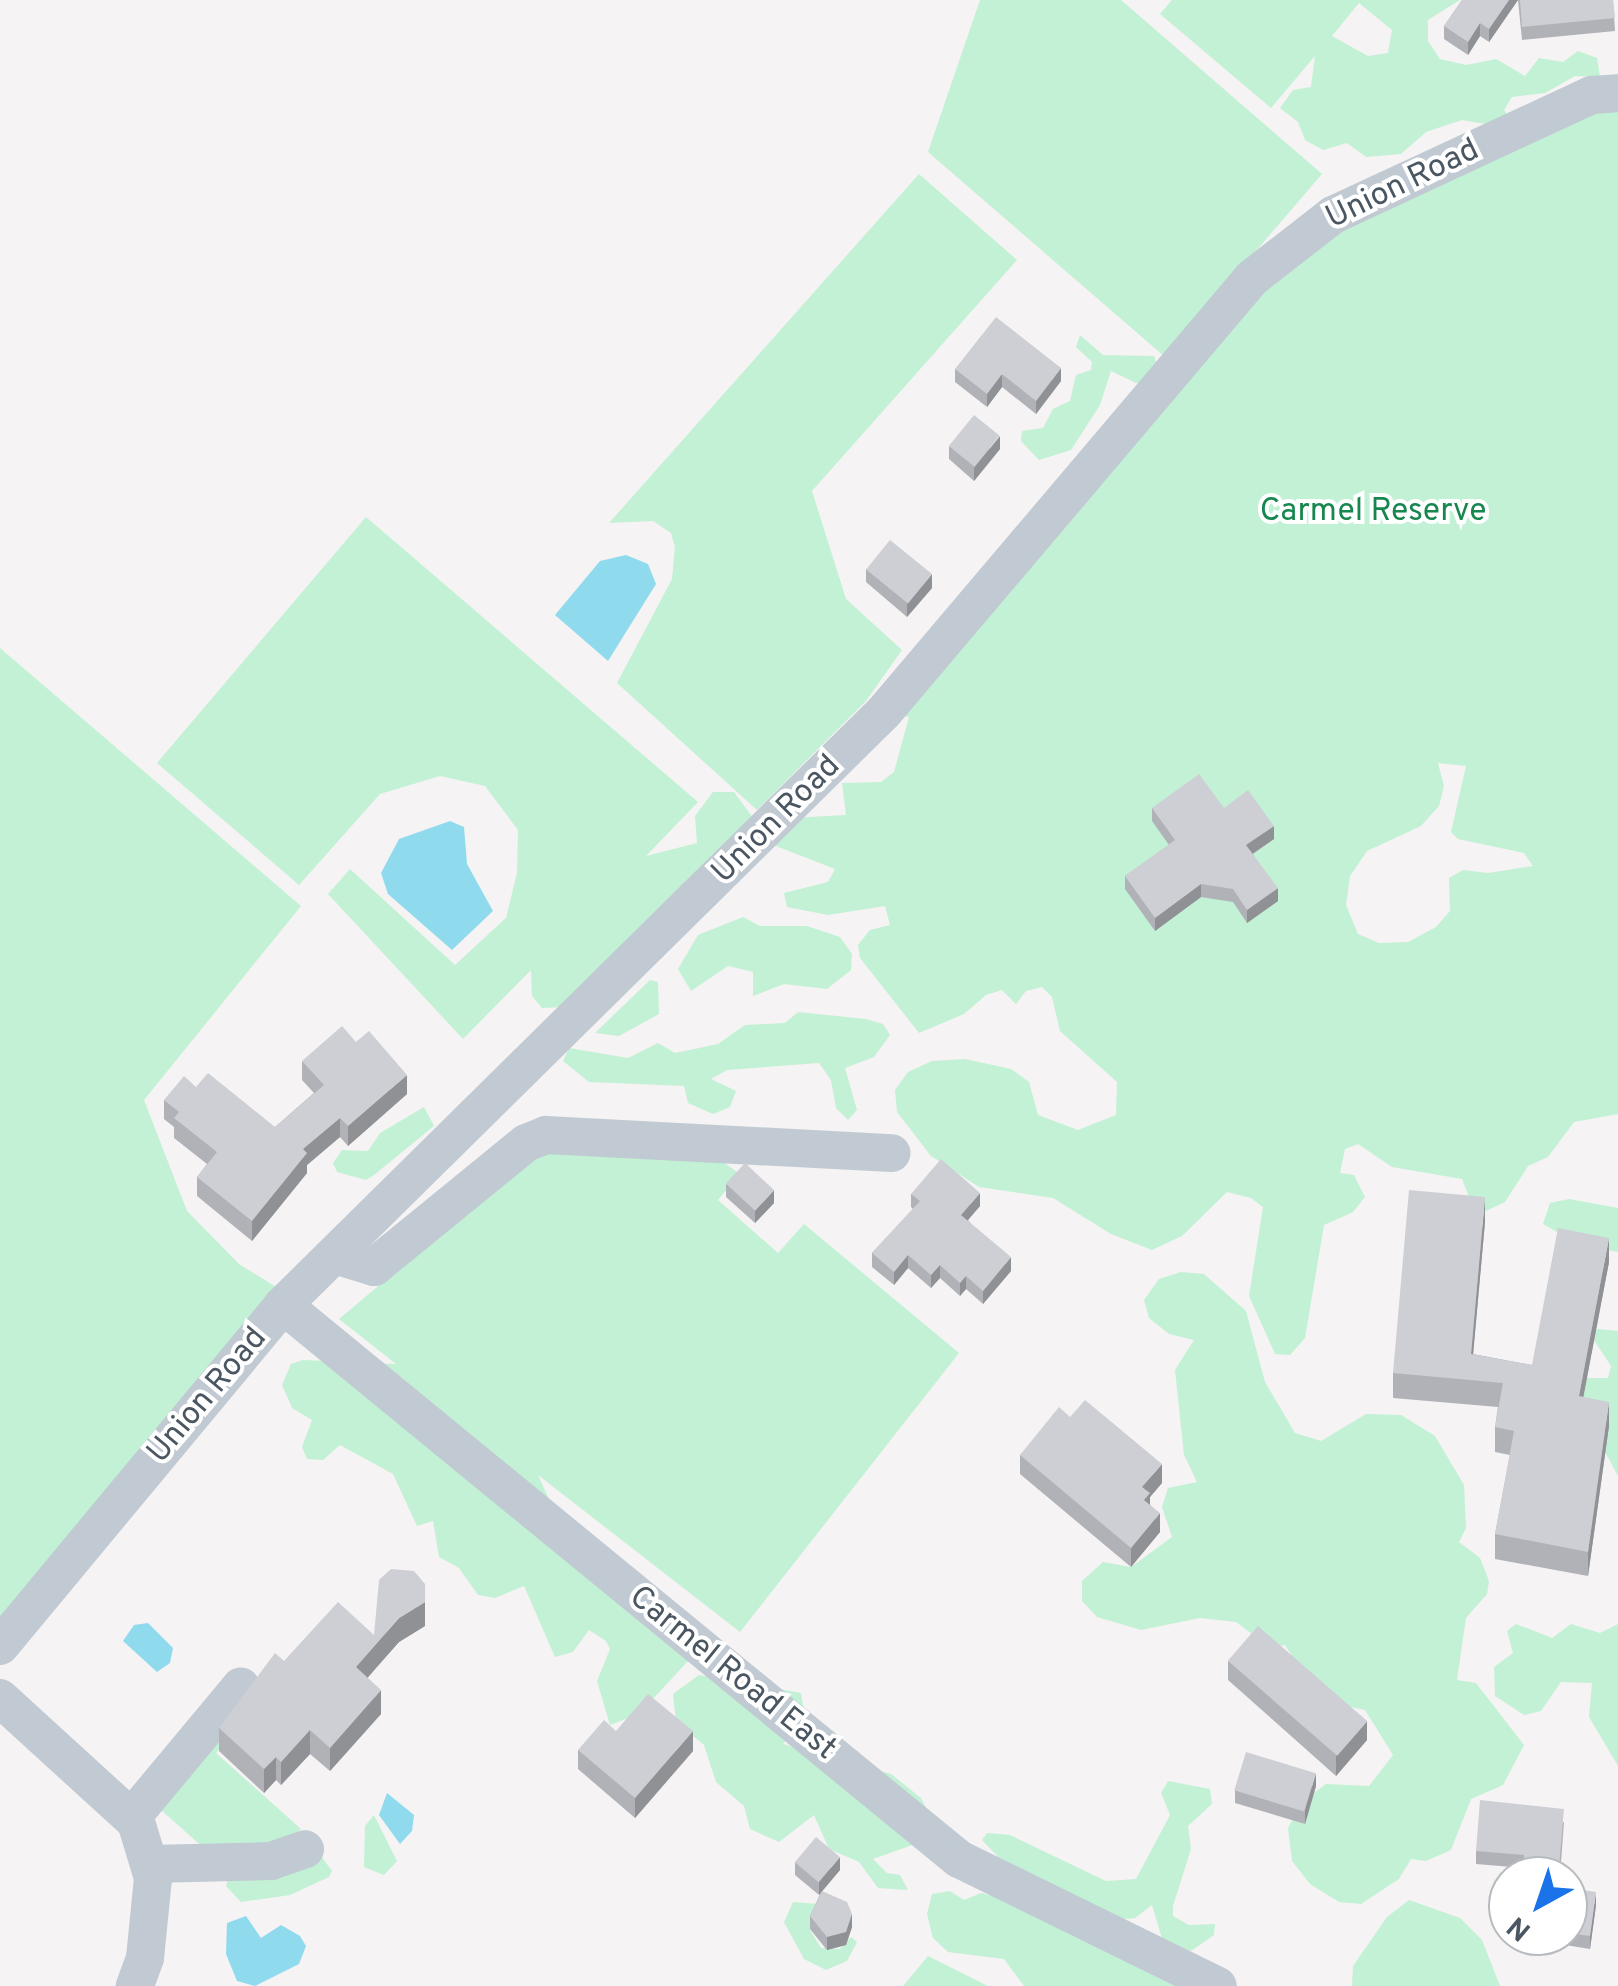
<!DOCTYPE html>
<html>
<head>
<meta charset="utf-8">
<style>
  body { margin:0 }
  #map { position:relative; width:1618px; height:1986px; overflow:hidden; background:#f5f3f3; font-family:Overpass,sans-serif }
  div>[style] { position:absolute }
  .green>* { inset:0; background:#c3f1d5 }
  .water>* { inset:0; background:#90daee }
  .minor>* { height:38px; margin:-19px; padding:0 19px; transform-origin:19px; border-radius:19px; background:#c1cad2 }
  .wall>* { inset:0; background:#b0b2b7 }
  .shaded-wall>* { inset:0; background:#909195 }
  .building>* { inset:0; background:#cdcfd5; transform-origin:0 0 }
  span { translate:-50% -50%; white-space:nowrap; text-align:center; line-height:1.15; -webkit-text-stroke:8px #fff; paint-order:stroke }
  .street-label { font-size:32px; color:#4a5661 }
  .park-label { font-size:32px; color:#17864f }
  .north { position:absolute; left:1488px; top:1856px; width:100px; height:100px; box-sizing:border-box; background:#fff; border:2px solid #b7bbc0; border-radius:50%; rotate:220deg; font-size:28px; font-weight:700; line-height:40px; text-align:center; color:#4a5661 }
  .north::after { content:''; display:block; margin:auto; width:35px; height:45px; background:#1a73e8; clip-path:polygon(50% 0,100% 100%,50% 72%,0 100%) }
</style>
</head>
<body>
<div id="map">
  <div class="green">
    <div style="clip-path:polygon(980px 0,1121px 0,1322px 174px,1165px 357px,928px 152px)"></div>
    <div style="clip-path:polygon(evenodd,1172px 0,1460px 0,1428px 20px,1428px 41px,1440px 59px,1466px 65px,1496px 59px,1525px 76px,1539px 58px,1563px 62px,1578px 51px,1597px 58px,1600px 77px,1575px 76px,1545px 93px,1512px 97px,1504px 110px,1512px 120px,1491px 125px,1462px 120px,1426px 132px,1401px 154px,1366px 157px,1347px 143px,1323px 150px,1305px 140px,1298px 122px,1280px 108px,1293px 90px,1311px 87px,1315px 56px,1271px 108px,1160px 14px,1172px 0,1359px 3px,1392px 30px,1388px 53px,1368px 56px,1332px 36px,1359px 3px)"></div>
    <div style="clip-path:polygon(evenodd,1618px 93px,1618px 1114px,1574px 1122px,1548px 1157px,1528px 1166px,1505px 1202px,1486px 1211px,1469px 1197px,1462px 1179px,1392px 1167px,1358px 1144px,1345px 1149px,1340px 1173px,1354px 1175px,1365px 1197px,1353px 1212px,1324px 1225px,1305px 1338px,1290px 1355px,1275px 1354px,1249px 1296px,1263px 1207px,1251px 1198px,1227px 1192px,1182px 1236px,1152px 1250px,1111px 1234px,1053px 1198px,979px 1187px,931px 1156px,897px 1112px,895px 1090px,908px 1072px,932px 1061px,965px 1059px,1011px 1069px,1029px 1082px,1038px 1115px,1078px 1130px,1116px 1115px,1117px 1082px,1060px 1031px,1052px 997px,1042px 987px,1026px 991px,1016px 1004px,1002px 990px,986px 995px,964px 1014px,919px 1033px,860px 958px,858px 945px,870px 930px,890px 925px,885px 906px,828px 915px,787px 907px,784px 893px,828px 882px,835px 869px,776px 846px,777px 830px,790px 818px,846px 815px,842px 783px,881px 782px,894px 772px,909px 717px,884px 712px,1333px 215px,1618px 93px,1438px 763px,1466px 766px,1451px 832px,1458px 839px,1524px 853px,1533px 866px,1488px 873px,1463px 870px,1449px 878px,1450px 911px,1436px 927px,1408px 942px,1379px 943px,1358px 934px,1346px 905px,1350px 876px,1367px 851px,1421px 826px,1439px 806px,1444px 786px,1438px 763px)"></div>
    <div style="clip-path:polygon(919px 174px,1017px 260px,812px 491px,846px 599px,902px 650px,866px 701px,757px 810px,617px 683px,672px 579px,675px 547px,671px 533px,653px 521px,609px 523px)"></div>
    <div style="clip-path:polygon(1080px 335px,1103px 355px,1154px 356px,1159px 371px,1149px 383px,1136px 383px,1111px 371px,1100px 405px,1071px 450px,1039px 460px,1021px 441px,1022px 431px,1043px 428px,1053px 409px,1070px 401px,1076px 375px,1091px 370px,1092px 362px,1076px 347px)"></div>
    <div style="clip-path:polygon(366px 517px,698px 802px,646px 856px,697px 843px,695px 816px,713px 792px,734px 792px,753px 818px,566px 1007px,542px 1008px,532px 996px,531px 970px,463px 1039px,328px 894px,350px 869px,455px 965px,506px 918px,517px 873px,518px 830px,485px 786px,440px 776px,380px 794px,299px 885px,157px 763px)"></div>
    <div style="clip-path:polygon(0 648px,301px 906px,144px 1100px,187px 1211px,239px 1264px,292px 1297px,0 1646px)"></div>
    <div style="clip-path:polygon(743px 917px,760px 926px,807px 926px,840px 937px,852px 954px,851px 970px,827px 989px,784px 984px,753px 996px,753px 972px,728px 966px,691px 991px,678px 969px,698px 935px)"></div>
    <div style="clip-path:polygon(650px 980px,658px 982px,659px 1014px,619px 1036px,595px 1033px)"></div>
    <div style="clip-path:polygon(798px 1012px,866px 1019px,883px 1024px,890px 1035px,874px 1057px,845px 1068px,857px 1110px,848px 1120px,836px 1108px,831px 1080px,819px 1063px,727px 1070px,711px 1079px,736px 1091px,730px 1107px,713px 1114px,688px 1103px,684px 1086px,589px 1082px,563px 1061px,569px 1048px,628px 1058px,658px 1043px,675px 1053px,718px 1044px,745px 1025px,785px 1023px)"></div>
    <div style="clip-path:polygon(424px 1107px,434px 1126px,374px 1175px,366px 1180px,337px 1172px,333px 1163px,342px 1150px,368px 1151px,380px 1133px)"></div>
    <div style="clip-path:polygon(704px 1149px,740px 1174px,718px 1200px,778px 1253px,804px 1224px,959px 1353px,740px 1632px,538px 1475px,549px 1499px,688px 1661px,639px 1714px,610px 1725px,597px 1681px,610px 1649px,606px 1641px,589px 1630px,573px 1652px,555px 1657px,524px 1586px,495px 1598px,478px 1595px,459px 1568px,439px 1557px,433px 1521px,417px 1526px,393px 1474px,340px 1445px,323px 1460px,307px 1459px,302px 1447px,312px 1420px,292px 1408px,282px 1385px,291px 1364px,303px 1360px,396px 1364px,339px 1319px,539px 1151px)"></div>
    <div style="clip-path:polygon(1569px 1199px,1618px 1208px,1618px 1252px,1581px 1246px,1543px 1224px,1550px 1203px)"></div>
    <div style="clip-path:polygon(1181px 1272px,1204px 1274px,1246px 1311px,1265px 1382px,1295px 1433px,1321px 1441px,1366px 1414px,1401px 1415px,1435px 1436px,1464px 1485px,1466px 1528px,1459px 1542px,1480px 1558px,1489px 1581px,1487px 1594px,1466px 1618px,1457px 1680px,1476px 1683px,1524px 1745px,1503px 1785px,1471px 1799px,1451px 1850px,1426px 1861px,1411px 1859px,1399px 1879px,1361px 1904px,1339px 1902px,1310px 1884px,1292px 1861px,1288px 1828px,1302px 1802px,1326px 1784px,1369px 1786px,1393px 1755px,1365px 1710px,1320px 1701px,1285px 1645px,1269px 1647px,1236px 1622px,1200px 1618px,1141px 1630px,1097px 1617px,1082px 1601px,1082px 1581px,1103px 1562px,1131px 1567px,1172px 1537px,1162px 1507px,1168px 1488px,1197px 1482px,1184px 1455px,1175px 1370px,1194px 1340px,1169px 1334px,1149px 1318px,1144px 1300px,1159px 1279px)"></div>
    <div style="clip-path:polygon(1599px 1329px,1618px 1331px,1618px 1476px,1571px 1389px,1582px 1378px,1608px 1378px,1611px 1366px,1588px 1331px)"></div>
    <div style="clip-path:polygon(1516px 1624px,1552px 1638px,1571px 1624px,1600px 1633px,1618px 1624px,1618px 1766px,1589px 1717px,1592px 1683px,1561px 1682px,1541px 1711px,1524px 1715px,1495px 1696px,1494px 1667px,1513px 1653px,1507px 1631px)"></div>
    <div style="clip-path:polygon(699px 1675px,801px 1693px,805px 1718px,783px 1744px,891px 1774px,921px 1798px,926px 1808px,915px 1844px,873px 1859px,887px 1873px,900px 1875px,908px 1890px,878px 1888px,859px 1862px,829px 1849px,814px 1815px,779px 1842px,750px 1829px,744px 1806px,716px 1782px,704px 1745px,676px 1722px,673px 1694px)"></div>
    <div style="clip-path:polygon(218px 1725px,230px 1736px,216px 1753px,301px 1829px,280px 1847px,207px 1851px,151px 1801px)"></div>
    <div style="clip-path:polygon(1168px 1781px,1210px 1789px,1212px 1804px,1188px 1826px,1191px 1849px,1173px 1906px,1173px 1916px,1189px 1925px,1215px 1924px,1214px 1935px,1191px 1951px,1163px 1942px,1152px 1905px,1135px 1918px,1115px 1920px,1003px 1862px,982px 1840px,987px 1833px,1010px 1835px,1106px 1881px,1136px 1879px,1170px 1815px,1161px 1793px)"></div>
    <div style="clip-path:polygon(374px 1815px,397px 1861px,384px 1875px,364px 1867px,365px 1826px)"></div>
    <div style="clip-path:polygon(321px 1856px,332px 1871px,329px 1877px,290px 1895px,241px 1902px,226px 1886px,228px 1879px)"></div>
    <div style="clip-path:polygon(950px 1891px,964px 1900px,981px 1893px,1006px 1899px,1192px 1986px,1024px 1986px,1004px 1959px,948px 1952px,933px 1938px,927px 1914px,932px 1894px)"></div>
    <div style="clip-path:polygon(1409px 1900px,1460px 1918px,1482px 1940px,1500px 1986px,1352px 1986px,1353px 1966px,1387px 1917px)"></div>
    <div style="clip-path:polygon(793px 1902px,818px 1904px,810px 1930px,821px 1948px,840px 1949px,851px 1937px,857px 1942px,847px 1961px,826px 1970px,804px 1959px,784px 1922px)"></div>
    <div style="clip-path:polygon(928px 1956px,988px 1986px,903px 1986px)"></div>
  </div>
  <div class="water">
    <div style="clip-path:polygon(626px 555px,648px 564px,656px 584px,608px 661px,555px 615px,600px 561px)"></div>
    <div style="clip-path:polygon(450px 821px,464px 827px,467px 864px,493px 911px,452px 950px,388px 894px,381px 873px,399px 839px)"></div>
    <div style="clip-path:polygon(148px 1623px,173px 1648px,170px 1663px,157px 1672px,123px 1641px,134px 1625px)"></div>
    <div style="clip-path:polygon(387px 1793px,414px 1815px,412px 1831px,400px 1844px,379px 1815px)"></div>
    <div style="clip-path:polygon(246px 1916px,261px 1938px,281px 1925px,300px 1936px,306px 1946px,299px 1964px,255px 1986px,237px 1981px,226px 1954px,227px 1923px)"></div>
  </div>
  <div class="minor">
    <div style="left:335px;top:1255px;width:41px;rotate:17.1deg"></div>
    <div style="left:374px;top:1267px;width:196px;rotate:-39.2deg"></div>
    <div style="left:526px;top:1143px;width:22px;rotate:-22deg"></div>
    <div style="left:546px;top:1135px;width:346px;rotate:3deg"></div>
    <div style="left:283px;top:1305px;width:874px;rotate:39.34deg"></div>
    <div style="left:959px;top:1859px;width:288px;rotate:26.1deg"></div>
    <div style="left:0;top:1646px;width:443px;rotate:-50.3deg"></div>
    <div style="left:283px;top:1305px;width:844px;rotate:-44.62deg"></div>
    <div style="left:884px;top:712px;width:569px;rotate:-49.7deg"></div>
    <div style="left:1252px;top:278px;width:103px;rotate:-37.9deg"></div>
    <div style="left:1333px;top:215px;width:285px;rotate:-24.9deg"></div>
    <div style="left:1592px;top:95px;width:26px;rotate:-4deg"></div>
    <div style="left:0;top:1698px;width:184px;rotate:42.4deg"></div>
    <div style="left:136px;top:1822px;width:59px;rotate:73.1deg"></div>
    <div style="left:153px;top:1878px;width:80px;rotate:95.7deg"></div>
    <div style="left:145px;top:1958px;width:30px;rotate:110deg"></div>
    <div style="left:132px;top:1817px;width:170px;rotate:-50.2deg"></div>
    <div style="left:150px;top:1864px;width:121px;rotate:-1.4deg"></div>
    <div style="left:271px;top:1861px;width:36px;rotate:-19deg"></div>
  </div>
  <div class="wall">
    <div style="clip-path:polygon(1462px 0,1518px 0,1489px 42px,1480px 36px,1468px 55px,1444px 39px,1444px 26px)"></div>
    <div style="clip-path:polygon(1518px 0,1613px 0,1615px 31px,1522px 40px)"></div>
    <div style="clip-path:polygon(955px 369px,1061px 381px,1036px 414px,1002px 387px,987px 407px,955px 382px)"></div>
    <div style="clip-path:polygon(949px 446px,1000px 449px,974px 481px,949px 459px)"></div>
    <div style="clip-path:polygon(866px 569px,932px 588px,907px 617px,866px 582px)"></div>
    <div style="clip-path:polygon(1152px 808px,1224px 808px,1274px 839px,1253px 854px,1278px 901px,1247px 923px,1233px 902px,1201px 897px,1155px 931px,1125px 889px,1125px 876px,1169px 845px,1152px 821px)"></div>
    <div style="clip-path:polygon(302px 1061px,407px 1094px,348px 1146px,340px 1137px,307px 1165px,307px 1173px,252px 1241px,197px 1196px,197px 1177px,207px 1164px,174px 1138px,174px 1127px,164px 1119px,164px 1100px,196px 1087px,275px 1127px,314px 1093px,302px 1080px)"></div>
    <div style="clip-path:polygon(726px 1184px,774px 1203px,755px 1223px,726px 1197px)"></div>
    <div style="clip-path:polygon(911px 1194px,980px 1206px,968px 1220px,1011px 1271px,983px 1304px,966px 1289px,960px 1296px,940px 1278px,931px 1288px,908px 1268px,894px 1285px,872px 1267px,872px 1253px,913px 1209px,911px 1207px)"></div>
    <div style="clip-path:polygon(1485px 1222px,1473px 1354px,1532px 1365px,1609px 1262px,1583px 1397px,1609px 1426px,1588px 1576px,1495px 1559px,1495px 1534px,1510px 1455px,1495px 1452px,1495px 1427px,1498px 1407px,1393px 1398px,1393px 1373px)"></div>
    <div style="clip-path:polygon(1070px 1417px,1162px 1483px,1150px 1497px,1150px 1504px,1160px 1532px,1131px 1567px,1020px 1474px,1020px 1455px)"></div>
    <div style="clip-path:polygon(425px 1626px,399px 1642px,367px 1677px,381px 1714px,330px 1771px,310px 1754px,281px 1785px,276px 1780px,264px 1793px,219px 1751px,219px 1728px,284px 1661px,374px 1635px)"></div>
    <div style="clip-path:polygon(1228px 1661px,1367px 1740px,1336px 1776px,1228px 1680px)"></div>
    <div style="clip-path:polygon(578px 1750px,693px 1751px,635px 1818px,578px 1769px)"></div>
    <div style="clip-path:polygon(1316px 1786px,1305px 1824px,1235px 1803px,1235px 1790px)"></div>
    <div style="clip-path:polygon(1564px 1822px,1560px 1876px,1524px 1876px,1524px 1868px,1476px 1864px,1476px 1851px)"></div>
    <div style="clip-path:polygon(795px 1862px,840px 1870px,822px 1891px,852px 1927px,846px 1945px,827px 1950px,810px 1929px,810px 1916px,821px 1892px,819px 1895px,795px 1875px)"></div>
    <div style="clip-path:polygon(1568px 1888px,1596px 1905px,1590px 1949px,1559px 1944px,1559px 1936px,1568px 1936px)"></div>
  </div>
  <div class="shaded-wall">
    <div style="clip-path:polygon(1509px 0,1518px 0,1489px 42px,1489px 29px)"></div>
    <div style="clip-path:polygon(1480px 23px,1480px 36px,1468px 55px,1468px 42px)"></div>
    <div style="clip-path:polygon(1061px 368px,1061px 381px,1036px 414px,1036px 401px)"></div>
    <div style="clip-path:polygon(1002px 374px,1002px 387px,987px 407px,987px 394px)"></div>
    <div style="clip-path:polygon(1000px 436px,1000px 449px,974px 481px,974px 468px)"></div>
    <div style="clip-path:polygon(932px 574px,932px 588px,907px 617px,907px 604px)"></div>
    <div style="clip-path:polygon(1274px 826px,1274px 839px,1246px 858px,1246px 845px)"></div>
    <div style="clip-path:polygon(1201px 884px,1201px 897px,1155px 931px,1155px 918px)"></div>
    <div style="clip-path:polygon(1278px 888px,1278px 901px,1247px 923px,1247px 910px)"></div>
    <div style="clip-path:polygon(407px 1075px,407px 1094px,348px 1146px,348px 1126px)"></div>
    <div style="clip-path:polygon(340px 1118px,340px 1137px,307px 1165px,307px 1173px,252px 1241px,252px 1221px,303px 1149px)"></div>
    <div style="clip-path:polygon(774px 1190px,774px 1203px,755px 1223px,755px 1210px)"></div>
    <div style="clip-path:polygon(980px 1193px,980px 1206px,961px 1228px,961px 1215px)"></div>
    <div style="clip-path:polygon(1485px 1197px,1485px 1222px,1471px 1378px,1471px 1354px)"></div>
    <div style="clip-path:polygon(1609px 1238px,1609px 1262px,1579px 1420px,1579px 1396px)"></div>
    <div style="clip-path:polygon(908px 1255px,908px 1268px,894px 1285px,894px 1272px)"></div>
    <div style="clip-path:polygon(1011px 1257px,1011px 1271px,983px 1304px,983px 1291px)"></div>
    <div style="clip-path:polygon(940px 1265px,940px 1278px,931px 1288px,931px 1275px)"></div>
    <div style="clip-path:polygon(966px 1276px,966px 1289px,960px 1296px,960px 1283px)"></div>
    <div style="clip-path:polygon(1609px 1402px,1609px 1426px,1588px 1576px,1588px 1552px)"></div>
    <div style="clip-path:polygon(1162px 1464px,1162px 1483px,1150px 1497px,1150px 1512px,1142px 1506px,1142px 1487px)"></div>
    <div style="clip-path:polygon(1160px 1513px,1160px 1532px,1131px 1567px,1131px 1548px)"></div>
    <div style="clip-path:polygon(425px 1602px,425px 1626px,399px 1642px,356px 1691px,356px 1667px,399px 1618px)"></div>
    <div style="clip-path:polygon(381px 1690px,381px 1714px,330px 1771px,330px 1748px)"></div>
    <div style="clip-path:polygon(1367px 1721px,1367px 1740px,1336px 1776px,1336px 1756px)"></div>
    <div style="clip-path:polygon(310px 1730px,310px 1754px,281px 1785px,281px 1762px)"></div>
    <div style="clip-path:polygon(693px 1731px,693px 1751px,635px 1818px,635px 1798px)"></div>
    <div style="clip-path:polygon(276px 1757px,276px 1780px,264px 1793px,264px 1769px)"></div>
    <div style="clip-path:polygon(1316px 1773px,1316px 1786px,1305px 1824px,1305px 1810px)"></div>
    <div style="clip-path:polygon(840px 1857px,840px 1870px,819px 1895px,819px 1882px)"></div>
    <div style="clip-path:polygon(1596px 1892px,1596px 1905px,1590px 1949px,1590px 1936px)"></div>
    <div style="clip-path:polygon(852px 1914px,852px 1927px,846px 1945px,827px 1950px,827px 1937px)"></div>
  </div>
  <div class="building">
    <div style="clip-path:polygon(1462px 0,1509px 0,1489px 29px,1480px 23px,1468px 42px,1444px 26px)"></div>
    <div style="clip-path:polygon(1520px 0,1613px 0,1615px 18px,1522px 27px)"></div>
    <div style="clip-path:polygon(996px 317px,1061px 368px,1036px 401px,1002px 374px,987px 394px,955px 369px)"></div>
    <div style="left:974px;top:415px;width:33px;height:40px;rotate:39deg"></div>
    <div style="left:890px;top:540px;width:54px;height:38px;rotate:39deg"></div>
    <div style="clip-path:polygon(1199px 774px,1224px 808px,1248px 790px,1274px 826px,1246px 845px,1278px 888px,1247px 910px,1233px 889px,1201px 884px,1155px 918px,1125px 876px,1175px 840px,1152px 808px)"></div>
    <div style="clip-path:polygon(342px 1026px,356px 1042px,369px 1031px,407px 1075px,348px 1126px,340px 1118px,303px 1149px,307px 1153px,252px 1221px,197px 1177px,217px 1152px,174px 1118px,179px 1112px,164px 1100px,184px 1076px,196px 1087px,208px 1073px,275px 1127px,324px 1085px,302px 1061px)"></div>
    <div style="clip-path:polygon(941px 1159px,980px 1193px,961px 1215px,1011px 1257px,983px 1291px,966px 1276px,960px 1283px,940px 1265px,931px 1275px,908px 1255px,894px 1272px,872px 1253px,920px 1201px,911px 1194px)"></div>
    <div style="left:745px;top:1163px;width:40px;height:28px;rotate:43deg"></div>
    <div style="clip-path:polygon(1409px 1190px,1485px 1197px,1471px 1354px,1532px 1365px,1558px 1228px,1609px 1238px,1579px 1396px,1609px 1402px,1588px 1552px,1495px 1534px,1514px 1431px,1495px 1427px,1503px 1383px,1393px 1373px)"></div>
    <div style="clip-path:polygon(1085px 1400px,1162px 1464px,1142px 1487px,1150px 1493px,1144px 1500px,1160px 1513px,1131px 1548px,1020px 1455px,1059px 1407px,1070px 1417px)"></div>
    <div style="clip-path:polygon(391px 1569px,414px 1571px,425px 1584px,425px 1602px,399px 1618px,356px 1667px,381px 1690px,330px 1748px,310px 1730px,281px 1762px,276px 1757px,264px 1769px,219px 1728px,275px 1653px,284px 1661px,338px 1602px,374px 1635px,379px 1580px)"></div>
    <div style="left:1258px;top:1626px;width:145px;height:46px;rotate:41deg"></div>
    <div style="clip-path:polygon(648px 1694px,693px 1731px,635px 1798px,578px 1750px,604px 1720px,616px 1731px)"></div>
    <div style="left:1246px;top:1752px;width:73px;height:40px;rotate:17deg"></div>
    <div style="clip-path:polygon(1480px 1800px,1564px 1809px,1559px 1867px,1524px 1864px,1524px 1855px,1476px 1851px)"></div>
    <div style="left:816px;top:1837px;width:31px;height:33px;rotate:40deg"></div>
    <div style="clip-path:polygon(1568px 1888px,1596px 1892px,1590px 1936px,1568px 1933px)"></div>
    <div style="clip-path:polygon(822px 1891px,847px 1902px,852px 1914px,846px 1932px,827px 1937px,810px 1916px)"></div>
  </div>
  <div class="street-label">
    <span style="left:1403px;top:185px;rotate:-26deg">Union Road</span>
    <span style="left:777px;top:820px;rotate:-45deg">Union Road</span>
    <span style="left:208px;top:1396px;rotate:-50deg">Union Road</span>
    <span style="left:732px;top:1674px;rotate:39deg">Carmel Road East</span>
  </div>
  <div class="park-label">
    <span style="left:1373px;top:512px">Carmel Reserve</span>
  </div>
  <div class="north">N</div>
</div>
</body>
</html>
